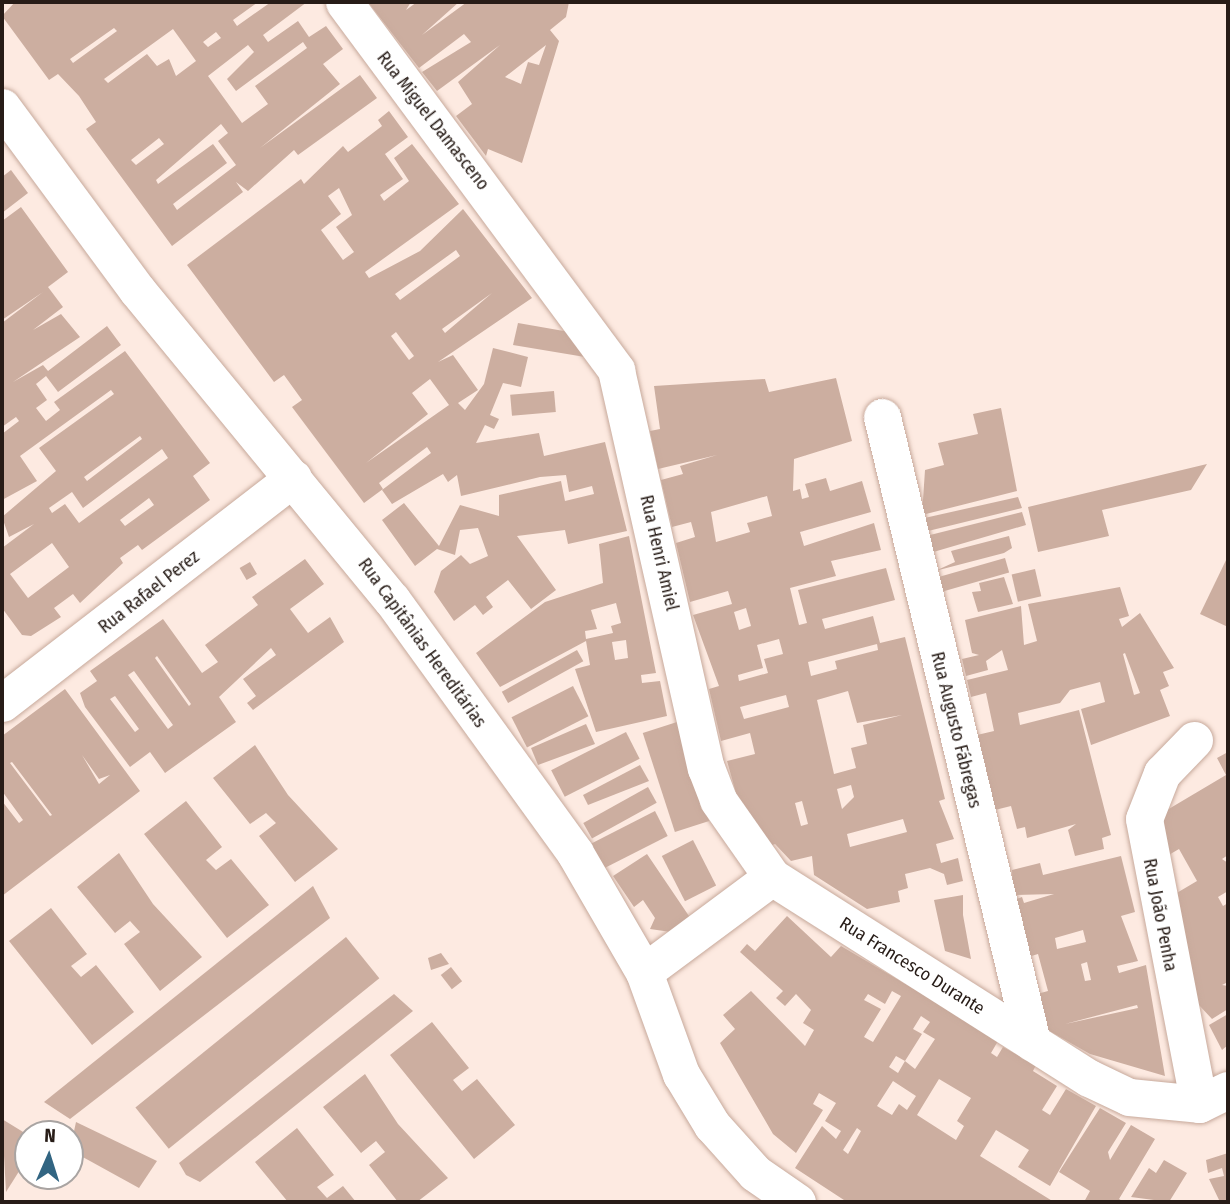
<!DOCTYPE html>
<html>
<head>
<meta charset="utf-8">
<style>
  body { margin:0 }
  #map { position:relative; width:1230px; height:1204px; overflow:hidden; background:#fdeae1; font-family:"Fira Sans Condensed",sans-serif }
  div>[style] { position:absolute }
  .building>* { inset:0; background:#ccaea0; transform-origin:0 0 }
  .roads { filter:drop-shadow(0 0 2px #c7a99b) drop-shadow(0 0 2px #c7a99b) }
  .minor>* { height:37px; margin:-18.5px; padding:0 18.5px; transform-origin:18.5px; border-radius:18.5px; background:#fff }
  span { translate:-50% -50%; white-space:nowrap; text-align:center; line-height:1.15; -webkit-text-stroke:6px #fff; paint-order:stroke }
  .street-label { font-size:18px; color:#271c17 }
  .frame { position:absolute; inset:0; border:4px solid #271c17; pointer-events:none }
  .north { position:absolute; left:14px; top:1120px; width:70px; height:70px; box-sizing:border-box; background:#fff; border:2px solid #a9a4a2; border-radius:50%; rotate:3deg; font-size:19px; font-weight:700; line-height:28px; text-align:center; color:#271c17 }
  .north::after { content:''; display:block; margin:auto; width:24px; height:32px; background:#326582; clip-path:polygon(50% 0,100% 100%,50% 72%,0 100%) }
</style>
</head>
<body>
<div id="map">
  <div class="building">
    <div style="clip-path:polygon(evenodd,15px 2px,258px 2px,233px 20px,237px 26px,271px 2px,307px 2px,263px 35px,268px 42px,298px 21px,309px 37px,326px 26px,343px 49px,323px 64px,340px 84px,260px 148px,360px 75px,377px 98px,298px 155px,294px 150px,248px 191px,236px 182px,243px 192px,172px 246px,86px 129px,96px 122px,79px 96px,58px 74px,49px 80px,2px 16px,15px 2px,114px 28px,117px 31px,73px 63px,70px 59px,114px 28px,15px 2px,173px 29px,196px 61px,176px 76px,169px 59px,157px 66px,147px 54px,108px 83px,104px 79px,173px 29px,15px 2px,216px 32px,221px 38px,208px 47px,203px 42px,216px 32px,15px 2px,303px 42px,307px 48px,255px 86px,268px 104px,242px 123px,208px 76px,248px 45px,254px 52px,227px 79px,236px 91px,303px 42px,15px 2px,221px 124px,228px 133px,218px 141px,236px 165px,177px 210px,173px 204px,227px 163px,213px 144px,158px 184px,156px 180px,221px 124px,15px 2px,159px 138px,164px 144px,136px 165px,131px 160px,159px 138px)"></div>
    <div style="clip-path:polygon(evenodd,368px 2px,411px 2px,406px 10px,417px 2px,459px 2px,422px 35px,467px 2px,569px 2px,566px 17px,550px 30px,559px 41px,522px 163px,488px 149px,486px 156px,456px 116px,472px 104px,458px 82px,500px 45px,437px 91px,422px 72px,471px 42px,464px 34px,419px 68px,368px 2px,546px 45px,539px 65px,528px 62px,521px 84px,505px 77px,546px 45px)"></div>
    <div style="clip-path:polygon(evenodd,389px 111px,408px 137px,385px 154px,403px 179px,380px 195px,384px 201px,409px 181px,394px 158px,412px 144px,459px 204px,365px 272px,369px 278px,420px 251px,463px 209px,532px 298px,438px 362px,453px 355px,478px 390px,458px 403px,465px 410px,484px 384px,493px 348px,528px 357px,521px 387px,503px 383px,490px 415px,499px 419px,494px 429px,485px 425px,476px 443px,539px 433px,544px 456px,605px 442px,627px 531px,568px 544px,565px 530px,517px 536px,556px 590px,531px 609px,508px 580px,486px 597px,493px 607px,483px 615px,475px 605px,454px 621px,434px 592px,441px 571px,461px 555px,470px 564px,488px 556px,478px 528px,460px 530px,455px 555px,437px 549px,415px 566px,382px 520px,404px 503px,439px 546px,460px 505px,499px 516px,499px 495px,561px 481px,565px 501px,594px 494px,592px 486px,569px 492px,566px 475px,540px 477px,461px 496px,457px 475px,448px 482px,443px 474px,392px 504px,382px 490px,431px 453px,427px 447px,379px 483px,383px 489px,364px 503px,292px 407px,302px 400px,284px 375px,274px 382px,187px 265px,301px 179px,304px 184px,343px 146px,348px 152px,382px 126px,378px 120px,389px 111px,339px 188px,352px 215px,336px 227px,354px 252px,343px 260px,321px 230px,341px 214px,328px 196px,339px 188px,389px 111px,456px 250px,460px 256px,400px 300px,395px 294px,456px 250px,389px 111px,492px 293px,445px 333px,442px 329px,492px 293px,389px 111px,396px 332px,414px 356px,409px 360px,391px 336px,396px 332px,389px 111px,430px 379px,449px 405px,366px 463px,428px 414px,412px 393px,430px 379px)"></div>
    <div style="clip-path:polygon(11px 170px,28px 193px,2px 213px,2px 177px)"></div>
    <div style="clip-path:polygon(evenodd,21px 207px,68px 272px,48px 287px,63px 307px,33px 330px,61px 314px,80px 337px,13px 382px,43px 365px,48px 371px,107px 326px,121px 345px,58px 392px,46px 376px,36px 384px,47px 400px,36px 408px,46px 421px,60px 410px,54px 402px,125px 351px,210px 463px,193px 476px,210px 500px,142px 550px,138px 545px,120px 558px,123px 563px,80px 603px,73px 594px,54px 608px,61px 617px,31px 636px,22px 635px,2px 608px,2px 548px,34px 524px,9px 537px,2px 517px,56px 471px,39px 448px,114px 394px,111px 390px,20px 456px,37px 481px,2px 500px,2px 434px,19px 421px,16px 417px,2px 427px,2px 323px,43px 292px,2px 320px,2px 221px,21px 207px,140px 436px,142px 439px,87px 481px,84px 477px,140px 436px,21px 207px,162px 449px,168px 458px,79px 523px,65px 504px,52px 513px,49px 508px,72px 492px,83px 508px,162px 449px,21px 207px,149px 498px,154px 505px,125px 526px,120px 520px,149px 498px,21px 207px,52px 543px,69px 567px,28px 598px,10px 574px,52px 543px)"></div>
    <div style="clip-path:polygon(518px 323px,581px 334px,585px 357px,513px 345px)"></div>
    <div style="clip-path:polygon(evenodd,836px 378px,852px 441px,794px 459px,793px 491px,800px 489px,802px 499px,809px 497px,805px 484px,826px 478px,830px 491px,862px 481px,871px 512px,800px 532px,804px 546px,874px 523px,881px 550px,831px 561px,836px 576px,790px 588px,799px 625px,807px 623px,798px 590px,886px 568px,895px 600px,822px 619px,825px 629px,873px 616px,880px 643px,905px 637px,945px 799px,939px 801px,954px 839px,936px 844px,941px 863px,958px 858px,963px 881px,947px 885px,944px 874px,930px 868px,905px 874px,908px 888px,898px 891px,900px 902px,867px 909px,814px 875px,812px 856px,791px 861px,775px 844px,767px 847px,738px 800px,727px 761px,755px 754px,750px 733px,721px 741px,709px 689px,719px 686px,693px 615px,732px 604px,728px 591px,690px 602px,676px 543px,695px 537px,691px 522px,672px 527px,661px 480px,683px 474px,680px 466px,717px 455px,658px 469px,650px 431px,660px 429px,654px 386px,765px 379px,769px 392px,836px 378px,767px 496px,772px 516px,747px 523px,750px 532px,716px 542px,711px 512px,767px 496px,836px 378px,746px 608px,751px 626px,739px 630px,734px 612px,746px 608px,836px 378px,779px 639px,783px 654px,764px 659px,768px 673px,739px 681px,738px 675px,763px 668px,757px 645px,779px 639px,836px 378px,877px 644px,878px 650px,835px 661px,837px 669px,811px 676px,808px 662px,877px 644px,836px 378px,848px 691px,857px 723px,902px 715px,863px 725px,867px 744px,851px 748px,856px 768px,834px 774px,817px 700px,848px 691px,836px 378px,786px 695px,789px 707px,744px 719px,740px 707px,786px 695px,836px 378px,851px 785px,854px 797px,842px 809px,837px 789px,851px 785px,836px 378px,802px 801px,808px 824px,801px 826px,795px 803px,802px 801px,836px 378px,903px 819px,907px 832px,850px 847px,847px 834px,903px 819px)"></div>
    <div style="left:554px;top:391px;width:21px;height:44px;rotate:85deg"></div>
    <div style="clip-path:polygon(1001px 408px,1017px 491px,922px 515px,925px 470px,944px 465px,938px 443px,978px 434px,973px 414px)"></div>
    <div style="clip-path:polygon(1207px 464px,1191px 490px,1102px 510px,1109px 536px,1038px 552px,1028px 507px)"></div>
    <div style="clip-path:polygon(1018px 497px,1022px 508px,924px 532px,920px 519px)"></div>
    <div style="clip-path:polygon(1022px 512px,1026px 525px,930px 553px,926px 536px)"></div>
    <div style="clip-path:polygon(evenodd,629px 536px,656px 673px,641px 675px,642px 683px,660px 681px,667px 716px,596px 732px,575px 669px,590px 665px,586px 641px,500px 687px,476px 653px,545px 602px,603px 583px,599px 544px,629px 536px,616px 603px,621px 623px,611px 626px,613px 633px,586px 639px,585px 631px,597px 629px,591px 610px,616px 603px,629px 536px,626px 640px,628px 658px,615px 660px,612px 642px,626px 640px)"></div>
    <div style="clip-path:polygon(1009px 536px,1012px 548px,1004px 553px,935px 571px,955px 562px,951px 551px)"></div>
    <div style="clip-path:polygon(1228px 556px,1228px 627px,1200px 614px)"></div>
    <div style="left:1005px;top:558px;width:15px;height:69px;rotate:74deg"></div>
    <div style="clip-path:polygon(evenodd,305px 559px,324px 584px,290px 609px,308px 633px,330px 617px,344px 642px,253px 710px,247px 703px,256px 696px,243px 679px,276px 655px,271px 648px,219px 697px,236px 722px,165px 773px,150px 752px,130px 767px,85px 707px,80px 693px,97px 681px,90px 671px,163px 619px,202px 673px,218px 662px,205px 645px,258px 605px,252px 597px,305px 559px,157px 656px,191px 704px,189px 706px,155px 658px,157px 656px,305px 559px,134px 671px,173px 725px,168px 729px,128px 675px,134px 671px,305px 559px,115px 696px,139px 729px,135px 732px,110px 699px,115px 696px)"></div>
    <div style="left:250px;top:562px;width:14px;height:12px;rotate:60deg"></div>
    <div style="left:1035px;top:569px;width:28px;height:24px;rotate:77deg"></div>
    <div style="clip-path:polygon(1004px 577px,1013px 604px,978px 612px,972px 592px,981px 591px,979px 583px)"></div>
    <div style="clip-path:polygon(evenodd,1120px 587px,1129px 616px,1119px 619px,1122px 627px,1140px 613px,1174px 668px,1163px 672px,1169px 686px,1160px 690px,1170px 716px,1091px 745px,1081px 709px,1105px 702px,1100px 682px,1070px 690px,1060px 703px,1018px 713px,1020px 725px,1079px 710px,1111px 835px,1102px 838px,1104px 849px,1075px 856px,1068px 830px,1076px 824px,1027px 838px,1025px 827px,1017px 829px,1011px 806px,995px 810px,977px 735px,994px 731px,986px 693px,971px 697px,967px 680px,1008px 670px,1002px 650px,986px 661px,988px 670px,966px 676px,962px 659px,979px 655px,972px 653px,965px 620px,1021px 606px,1024px 645px,1037px 641px,1028px 604px,1120px 587px,1125px 653px,1140px 693px,1134px 695px,1123px 654px,1125px 653px)"></div>
    <div style="left:577px;top:650px;width:13px;height:86px;rotate:61deg"></div>
    <div style="left:573px;top:686px;width:34px;height:69px;rotate:63deg"></div>
    <div style="clip-path:polygon(evenodd,65px 689px,140px 791px,2px 896px,2px 801px,19px 823px,23px 820px,2px 791px,2px 736px,65px 689px,82px 755px,99px 779px,110px 775px,99px 784px,82px 755px,65px 689px,12px 762px,52px 815px,50px 816px,10px 763px,12px 762px)"></div>
    <div style="left:677px;top:722px;width:104px;height:36px;rotate:72deg"></div>
    <div style="clip-path:polygon(586px 724px,595px 744px,538px 765px,531px 748px)"></div>
    <div style="left:626px;top:732px;width:30px;height:84px;rotate:63deg"></div>
    <div style="clip-path:polygon(255px 745px,288px 795px,338px 849px,295px 882px,259px 836px,276px 823px,266px 813px,250px 824px,213px 778px)"></div>
    <div style="clip-path:polygon(1228px 752px,1228px 855px,1222px 859px,1228px 863px,1228px 891px,1218px 897px,1223px 906px,1228px 903px,1228px 982px,1222px 985px,1228px 986px,1228px 1009px,1212px 1019px,1198px 1004px,1175px 894px,1197px 881px,1179px 849px,1167px 856px,1161px 826px,1167px 810px,1226px 775px,1217px 758px)"></div>
    <div style="clip-path:polygon(640px 765px,649px 781px,588px 805px,583px 795px)"></div>
    <div style="left:648px;top:787px;width:18px;height:74px;rotate:61deg"></div>
    <div style="clip-path:polygon(186px 801px,222px 847px,206px 860px,216px 870px,231px 859px,269px 905px,227px 938px,144px 834px)"></div>
    <div style="left:655px;top:811px;width:28px;height:73px;rotate:63deg"></div>
    <div style="left:693px;top:840px;width:51px;height:35px;rotate:63deg"></div>
    <div style="clip-path:polygon(119px 853px,153px 904px,202px 957px,160px 991px,124px 944px,140px 932px,130px 921px,115px 933px,77px 887px)"></div>
    <div style="clip-path:polygon(647px 854px,691px 919px,671px 932px,650px 929px,655px 918px,643px 900px,634px 907px,613px 876px)"></div>
    <div style="clip-path:polygon(evenodd,1121px 856px,1135px 912px,1121px 916px,1138px 961px,1117px 966px,1119px 973px,1146px 965px,1165px 1076px,1090px 1054px,1046px 1029px,1037px 994px,1048px 991px,1038px 954px,1025px 958px,1014px 900px,1022px 897px,1024px 903px,1054px 894px,1013px 895px,1012px 870px,1040px 863px,1043px 875px,1121px 856px,1083px 930px,1086px 942px,1057px 949px,1055px 938px,1083px 930px,1121px 856px,1087px 962px,1091px 980px,1085px 981px,1081px 964px,1087px 962px,1121px 856px,1137px 1005px,1138px 1008px,1065px 1024px,1137px 1005px)"></div>
    <div style="clip-path:polygon(313px 886px,330px 918px,70px 1119px,44px 1102px)"></div>
    <div style="clip-path:polygon(963px 895px,963px 915px,971px 959px,945px 951px,934px 900px)"></div>
    <div style="clip-path:polygon(51px 908px,87px 954px,71px 966px,81px 977px,96px 965px,134px 1012px,92px 1045px,9px 941px)"></div>
    <div style="clip-path:polygon(evenodd,787px 916px,831px 957px,841px 946px,973px 1024px,998px 1041px,991px 1053px,997px 1057px,1003px 1047px,1036px 1065px,1033px 1071px,1057px 1086px,1042px 1110px,1050px 1115px,1066px 1089px,1096px 1106px,1050px 1186px,1018px 1167px,1029px 1150px,996px 1130px,980px 1156px,1054px 1202px,847px 1202px,795px 1168px,822px 1126px,836px 1139px,841px 1131px,825px 1121px,836px 1103px,819px 1093px,813px 1104px,823px 1110px,796px 1153px,773px 1134px,720px 1043px,735px 1029px,723px 1015px,751px 991px,805px 1046px,814px 1030px,803px 1023px,811px 1010px,796px 994px,785px 1006px,776px 998px,783px 991px,740px 952px,747px 944px,755px 951px,787px 916px,892px 991px,901px 996px,873px 1042px,864px 1037px,881px 1009px,864px 1000px,868px 994px,885px 1004px,892px 991px,787px 916px,921px 1016px,930px 1022px,923px 1032px,935px 1039px,915px 1069px,905px 1061px,898px 1073px,889px 1067px,896px 1056px,905px 1061px,922px 1034px,913px 1029px,921px 1016px,787px 916px,939px 1079px,971px 1098px,957px 1121px,964px 1126px,956px 1140px,917px 1115px,939px 1079px,787px 916px,893px 1081px,916px 1096px,907px 1110px,899px 1104px,892px 1115px,877px 1106px,893px 1081px,787px 916px,857px 1128px,861px 1131px,848px 1154px,843px 1150px,857px 1128px)"></div>
    <div style="left:346px;top:937px;width:53px;height:271px;rotate:51deg"></div>
    <div style="clip-path:polygon(441px 953px,449px 964px,431px 970px,428px 958px)"></div>
    <div style="left:451px;top:967px;width:18px;height:13px;rotate:52deg"></div>
    <div style="clip-path:polygon(394px 994px,413px 1011px,200px 1182px,186px 1175px,179px 1163px)"></div>
    <div style="clip-path:polygon(1228px 1014px,1228px 1045px,1222px 1050px,1209px 1025px)"></div>
    <div style="clip-path:polygon(432px 1022px,469px 1068px,453px 1080px,462px 1091px,477px 1079px,515px 1125px,474px 1159px,390px 1055px)"></div>
    <div style="clip-path:polygon(365px 1074px,398px 1124px,448px 1178px,417px 1202px,398px 1202px,369px 1165px,385px 1152px,376px 1141px,361px 1153px,323px 1107px)"></div>
    <div style="clip-path:polygon(1100px 1108px,1126px 1123px,1108px 1152px,1110px 1160px,1131px 1125px,1155px 1139px,1119px 1199px,1124px 1202px,1084px 1202px,1090px 1191px,1059px 1172px)"></div>
    <div style="clip-path:polygon(2px 1119px,28px 1135px,28px 1157px,6px 1192px)"></div>
    <div style="clip-path:polygon(76px 1122px,157px 1161px,139px 1188px,70px 1150px)"></div>
    <div style="clip-path:polygon(297px 1128px,334px 1175px,317px 1187px,327px 1198px,343px 1186px,356px 1202px,288px 1202px,255px 1162px)"></div>
    <div style="clip-path:polygon(1228px 1153px,1228px 1202px,1220px 1202px,1209px 1179px,1224px 1176px,1222px 1168px,1208px 1173px,1206px 1160px)"></div>
    <div style="clip-path:polygon(1164px 1160px,1187px 1173px,1169px 1202px,1131px 1197px,1149px 1168px,1156px 1173px)"></div>
  </div>
  <div class="roads">
    <div class="minor">
      <div style="left:344px;top:2px;width:458px;rotate:53.5deg"></div>
      <div style="left:616px;top:370px;width:408px;rotate:77.3deg"></div>
      <div style="left:706px;top:768px;width:34px;rotate:69deg"></div>
      <div style="left:718px;top:800px;width:94px;rotate:55deg"></div>
      <div style="left:2px;top:107px;width:227px;rotate:53.6deg"></div>
      <div style="left:137px;top:290px;width:401px;rotate:50.6deg"></div>
      <div style="left:392px;top:600px;width:312px;rotate:54.1deg"></div>
      <div style="left:575px;top:853px;width:138px;rotate:59.9deg"></div>
      <div style="left:644px;top:972px;width:109px;rotate:70.1deg"></div>
      <div style="left:681px;top:1074px;width:60px;rotate:58.7deg"></div>
      <div style="left:712px;top:1125px;width:64px;rotate:48.1deg"></div>
      <div style="left:755px;top:1173px;width:51px;rotate:34.6deg"></div>
      <div style="left:882px;top:417px;width:643px;rotate:76.5deg"></div>
      <div style="left:2px;top:703px;width:368px;rotate:-37.7deg"></div>
      <div style="left:1194px;top:740px;width:46px;rotate:134.1deg"></div>
      <div style="left:1162px;top:773px;width:49px;rotate:111.4deg"></div>
      <div style="left:1144px;top:819px;width:290px;rotate:79.1deg"></div>
      <div style="left:644px;top:972px;width:159px;rotate:-36.6deg"></div>
      <div style="left:772px;top:877px;width:375px;rotate:32.4deg"></div>
      <div style="left:1089px;top:1078px;width:44px;rotate:25.4deg"></div>
      <div style="left:1129px;top:1097px;width:70px;rotate:5.7deg"></div>
      <div style="left:1199px;top:1104px;width:32px;rotate:-26deg"></div>
    </div>
  </div>
  <div class="street-label">
    <span style="left:433px;top:121px;rotate:52deg">Rua Miguel Damasceno</span>
    <span style="left:659px;top:553px;rotate:77deg">Rua Henri Amiel</span>
    <span style="left:149px;top:592px;rotate:-38deg">Rua Rafael Perez</span>
    <span style="left:422px;top:643px;rotate:54deg">Rua Capitânias Hereditárias</span>
    <span style="left:956px;top:730px;rotate:76deg">Rua Augusto Fábregas</span>
    <span style="left:1160px;top:915px;rotate:79deg">Rua João Penha</span>
    <span style="left:912px;top:966px;rotate:32deg">Rua Francesco Durante</span>
  </div>
  <div class="frame"></div>
  <div class="north">N</div>
</div>
</body>
</html>
